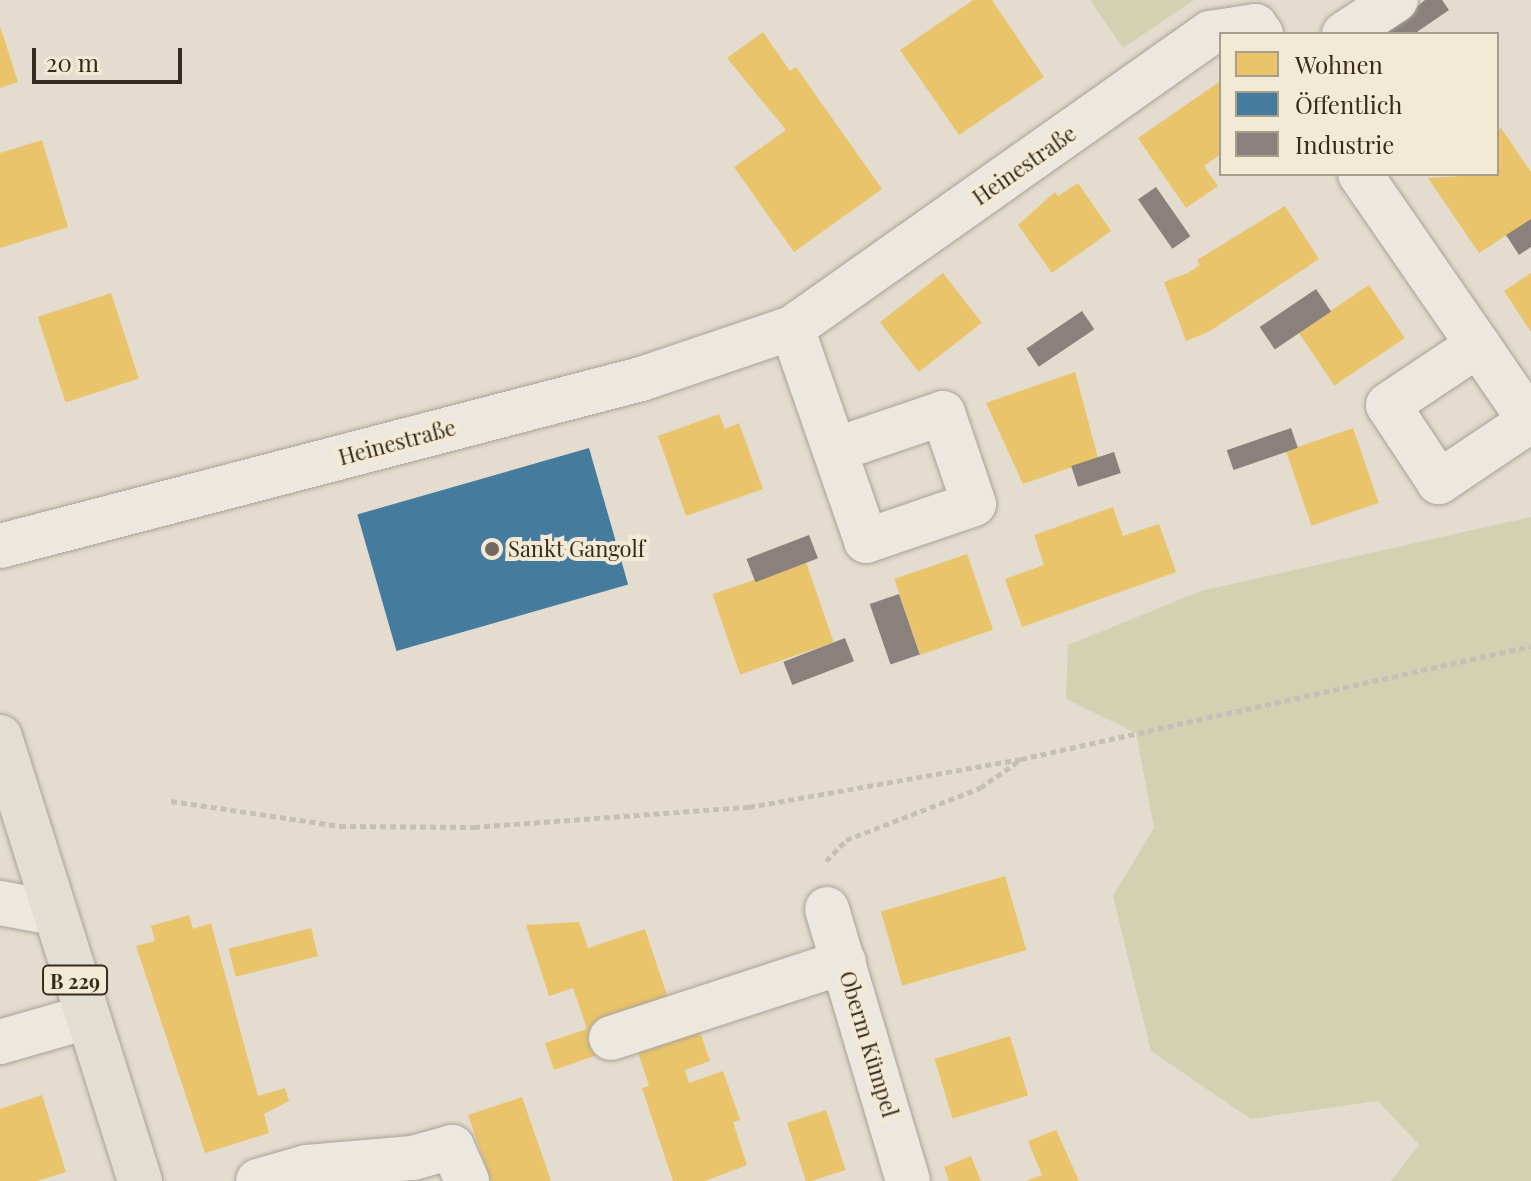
<!DOCTYPE html>
<html>
<head>
<meta charset="utf-8">
<style>
  body { margin:0 }
  #map { position:relative; width:1531px; height:1181px; overflow:hidden; background:#e4dcce; font-family:"Playfair Display",serif }
  div>[style] { position:absolute }
  .green>* { inset:0; background:#d2d2b2 }
  .homes>* { inset:0; background:#e9c46a; transform-origin:0 0 }
  .public>* { inset:0; background:#457b9d; transform-origin:0 0 }
  .industry>* { inset:0; background:#8a817c; transform-origin:0 0 }
  .path>* { height:5px; margin-top:-2.5px; transform-origin:0; background:repeating-linear-gradient(90deg,#c5bfb6 0 6px,transparent 0 10px) }
  .roads { filter:drop-shadow(0 0 2px #a9a297) drop-shadow(0 0 2px #a9a297) }
  .minor>* { height:44px; margin:-22px; padding:0 22px; transform-origin:22px; border-radius:22px; background:#ece8e0 }
  .major>* { height:44px; margin:-22px; padding:0 22px; transform-origin:22px; border-radius:22px; background:#e3ded2 }
  .dots>* { width:22px; height:22px; translate:-50% -50%; box-sizing:border-box; border:4px solid #f3ead5; border-radius:50% }
  span { translate:-50% -50%; white-space:nowrap; text-align:center; line-height:1.15; -webkit-text-stroke:8px #f3ead5; paint-order:stroke }
  .shield-label span { padding:2px 6px; background:#f3ead5; border:2px solid; border-radius:6px; -webkit-text-stroke-width:0 }
  .shield-label { font-size:20px; color:#372b20; font-weight:700 }
  .street-label { font-size:22px; color:#372b20 }
  .poi-label { font-size:22px; color:#372b20 }
  .left { translate:0 -50%; text-align:left }
  .legend { position:absolute; left:1219px; top:32px; width:280px; height:144px; box-sizing:border-box; background:#f3ead5; border:2px solid #a89e8d; margin:0; padding:10px 14px; list-style:none; font-size:24px; color:#372b20 }
  .legend li { display:flex; align-items:center; gap:16px; height:40px }
  .legend b { width:40px; border:2px solid #a89e8d }
  .scale { position:absolute; left:32px; top:48px; width:150px; height:36px; box-sizing:border-box; border:4px solid #372b20; border-top:0; padding-left:10px; font-size:24px; line-height:28px; white-space:nowrap; color:#372b20; -webkit-text-stroke:6px #f3ead5; paint-order:stroke }
</style>
</head>
<body>
<div id="map">
  <div class="green">
    <div style="clip-path:polygon(1090px 0,1194px 0,1123px 48px)"></div>
    <div style="clip-path:polygon(1531px 517px,1531px 1181px,1391px 1181px,1419px 1145px,1378px 1101px,1251px 1119px,1151px 1051px,1113px 896px,1154px 828px,1136px 733px,1066px 699px,1068px 645px,1201px 591px)"></div>
  </div>
  <div class="homes">
    <div style="clip-path:polygon(973px 0,992px 0,1044px 77px,959px 135px,900px 50px)"></div>
    <div style="clip-path:polygon(0 26px,18px 82px,0 88px)"></div>
    <div style="clip-path:polygon(763px 32px,790px 71px,796px 67px,882px 189px,794px 252px,734px 167px,786px 130px,727px 58px)"></div>
    <div style="clip-path:polygon(1219px 82px,1221px 154px,1204px 166px,1218px 186px,1186px 208px,1138px 138px)"></div>
    <div style="clip-path:polygon(1501px 128px,1531px 172px,1531px 219px,1479px 253px,1428px 178px,1497px 174px,1497px 131px)"></div>
    <div style="clip-path:polygon(42px 140px,68px 227px,0 248px,0 153px)"></div>
    <div style="clip-path:polygon(1078px 183px,1111px 231px,1052px 273px,1018px 225px,1055px 192px,1058px 196px)"></div>
    <div style="clip-path:polygon(1285px 206px,1319px 259px,1210px 331px,1186px 341px,1164px 282px,1188px 273px,1200px 265px,1197px 260px)"></div>
    <div style="left:943px;top:273px;width:63px;height:80px;rotate:52deg"></div>
    <div style="clip-path:polygon(1531px 273px,1531px 332px,1504px 291px)"></div>
    <div style="left:1369px;top:285px;width:64px;height:85px;rotate:56deg"></div>
    <div style="left:111px;top:293px;width:90px;height:77px;rotate:72deg"></div>
    <div style="clip-path:polygon(1075px 372px,1098px 458px,1023px 484px,986px 403px)"></div>
    <div style="clip-path:polygon(719px 414px,725px 429px,739px 423px,763px 489px,686px 516px,658px 436px)"></div>
    <div style="left:1353px;top:428px;width:79px;height:71px;rotate:71deg"></div>
    <div style="clip-path:polygon(1113px 507px,1123px 536px,1159px 524px,1176px 572px,1022px 627px,1005px 579px,1044px 565px,1034px 535px)"></div>
    <div style="left:967px;top:554px;width:80px;height:77px;rotate:71deg"></div>
    <div style="left:806px;top:562px;width:85px;height:99px;rotate:71deg"></div>
    <div style="left:1005px;top:876px;width:77px;height:129px;rotate:74deg"></div>
    <div style="clip-path:polygon(189px 915px,193px 929px,211px 923px,258px 1096px,285px 1088px,289px 1101px,264px 1114px,269px 1133px,205px 1153px,136px 946px,155px 941px,151px 926px)"></div>
    <div style="clip-path:polygon(579px 922px,588px 948px,645px 929px,671px 1007px,597px 1055px,554px 1070px,545px 1043px,587px 1029px,573px 988px,549px 996px,526px 925px)"></div>
    <div style="left:311px;top:928px;width:29px;height:85px;rotate:76deg"></div>
    <div style="clip-path:polygon(697px 1023px,710px 1061px,685px 1070px,689px 1083px,723px 1071px,740px 1120px,733px 1122px,747px 1165px,705px 1181px,673px 1181px,642px 1088px,649px 1086px,635px 1043px)"></div>
    <div style="left:1010px;top:1036px;width:62px;height:79px;rotate:73deg"></div>
    <div style="clip-path:polygon(42px 1095px,66px 1172px,37px 1181px,0 1181px,0 1109px)"></div>
    <div style="clip-path:polygon(522px 1097px,551px 1181px,491px 1181px,468px 1115px)"></div>
    <div style="left:826px;top:1110px;width:63px;height:41px;rotate:72deg"></div>
    <div style="clip-path:polygon(1056px 1130px,1079px 1181px,1026px 1181px,1042px 1175px,1028px 1141px)"></div>
    <div style="clip-path:polygon(971px 1156px,981px 1181px,949px 1181px,944px 1167px)"></div>
  </div>
  <div class="public">
    <div style="left:589px;top:448px;width:142px;height:241px;rotate:74deg"></div>
  </div>
  <div class="industry">
    <div style="clip-path:polygon(1425px 0,1442px 0,1449px 10px,1414px 34px,1383px 34px)"></div>
    <div style="left:1156px;top:187px;width:60px;height:22px;rotate:55deg"></div>
    <div style="clip-path:polygon(1531px 219px,1531px 247px,1519px 255px,1506px 235px)"></div>
    <div style="left:1316px;top:289px;width:27px;height:68px;rotate:56deg"></div>
    <div style="left:1082px;top:311px;width:22px;height:67px;rotate:56deg"></div>
    <div style="left:1291px;top:428px;width:21px;height:68px;rotate:71deg"></div>
    <div style="left:1114px;top:452px;width:22px;height:45px;rotate:72deg"></div>
    <div style="left:809px;top:535px;width:25px;height:67px;rotate:69deg"></div>
    <div style="left:899px;top:594px;width:64px;height:31px;rotate:71deg"></div>
    <div style="left:845px;top:638px;width:25px;height:66px;rotate:69deg"></div>
  </div>
  <div class="path">
    <div style="left:171px;top:801px;width:171px;rotate:8.4deg"></div>
    <div style="left:340px;top:826px;width:134px;rotate:0.4deg"></div>
    <div style="left:474px;top:827px;width:276px;rotate:-4.2deg"></div>
    <div style="left:749px;top:807px;width:276px;rotate:-10deg"></div>
    <div style="left:1021px;top:759px;width:522px;rotate:-12.49deg"></div>
    <div style="left:826px;top:861px;width:29px;rotate:-46deg"></div>
    <div style="left:846px;top:840px;width:144px;rotate:-21.2deg"></div>
    <div style="left:980px;top:788px;width:49px;rotate:-35deg"></div>
  </div>
  <div class="roads">
    <div class="minor">
      <div style="left:1344px;top:34px;width:62px;rotate:-33.2deg"></div>
      <div style="left:1360px;top:174px;width:208px;rotate:55.4deg"></div>
      <div style="left:1478px;top:345px;width:92px;rotate:55.6deg"></div>
      <div style="left:1530px;top:421px;width:110px;rotate:146.2deg"></div>
      <div style="left:1439px;top:482px;width:92px;rotate:-123.5deg"></div>
      <div style="left:1388px;top:405px;width:108px;rotate:-33.7deg"></div>
      <div style="left:792px;top:328px;width:225px;rotate:70.8deg"></div>
      <div style="left:866px;top:541px;width:114px;rotate:-18.9deg"></div>
      <div style="left:974px;top:504px;width:96px;rotate:-108.8deg"></div>
      <div style="left:943px;top:413px;width:114px;rotate:161.1deg"></div>
      <div style="left:0;top:546px;width:662px;rotate:-14.6deg"></div>
      <div style="left:641px;top:379px;width:159px;rotate:-18.7deg"></div>
      <div style="left:792px;top:328px;width:512px;rotate:-35.21deg"></div>
      <div style="left:1210px;top:33px;width:46px;rotate:-8.8deg"></div>
      <div style="left:1255px;top:26px;width:10px;rotate:53deg"></div>
      <div style="left:0;top:903px;width:55px;rotate:10.5deg"></div>
      <div style="left:827px;top:909px;width:284px;rotate:73.4deg"></div>
      <div style="left:611px;top:1038px;width:245px;rotate:-18.1deg"></div>
      <div style="left:0;top:1042px;width:91px;rotate:-16deg"></div>
      <div style="left:258px;top:1181px;width:51px;rotate:-15.9deg"></div>
      <div style="left:307px;top:1167px;width:106px;rotate:-4.9deg"></div>
      <div style="left:413px;top:1158px;width:41px;rotate:-15.8deg"></div>
      <div style="left:452px;top:1147px;width:37px;rotate:66deg"></div>
    </div>
    <div class="major">
      <div style="left:0;top:737px;width:466px;rotate:72.5deg"></div>
    </div>
  </div>
  <div class="dots">
    <div style="left:492px;top:549px;background:#74695d"></div>
  </div>
  <div class="shield-label">
    <span style="left:75px;top:980px">B 229</span>
  </div>
  <div class="street-label">
    <span style="left:1024px;top:165px;rotate:-35deg">Heinestraße</span>
    <span style="left:397px;top:442px;rotate:-15deg">Heinestraße</span>
    <span style="left:869px;top:1044px;rotate:73deg">Oberm Kümpel</span>
  </div>
  <div class="poi-label">
    <span class="left" style="left:508px;top:549px">Sankt Gangolf</span>
  </div>
  <ul class="legend">
  <li><b style="height:22px;background:#e9c46a"></b>Wohnen</li>
  <li><b style="height:22px;background:#457b9d"></b>Öffentlich</li>
  <li><b style="height:22px;background:#8a817c"></b>Industrie</li>
  </ul>
  <div class="scale">20 m</div>
</div>
</body>
</html>
